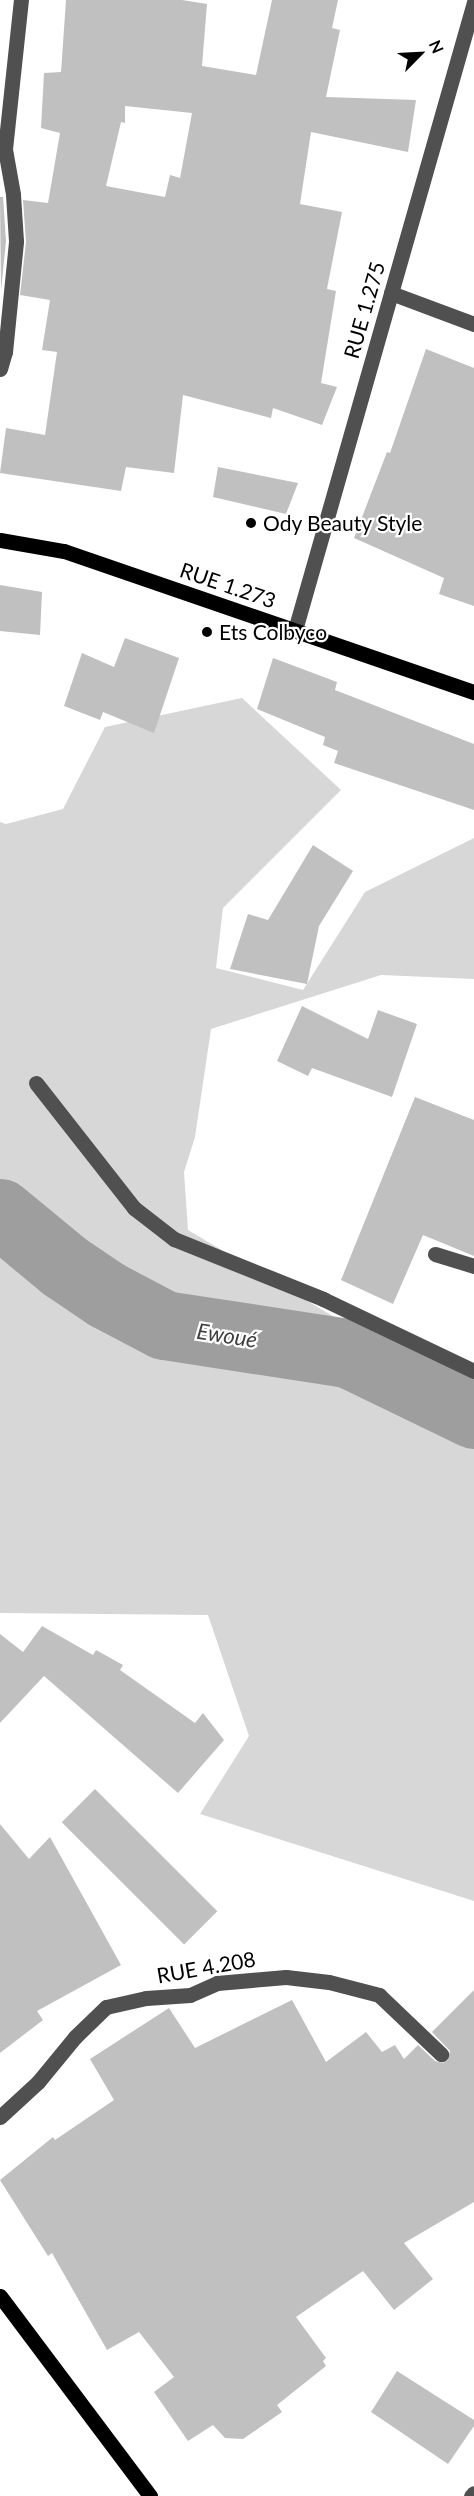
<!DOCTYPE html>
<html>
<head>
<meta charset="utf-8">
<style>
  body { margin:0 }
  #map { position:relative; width:474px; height:2496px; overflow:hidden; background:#fff; font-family:Lato,sans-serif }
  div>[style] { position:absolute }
  .green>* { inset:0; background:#d7d7d7 }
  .river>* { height:69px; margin:-34.5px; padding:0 34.5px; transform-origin:34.5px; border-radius:34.5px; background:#9e9e9e }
  .building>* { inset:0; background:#c0c0c0; transform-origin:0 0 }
  .minor>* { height:15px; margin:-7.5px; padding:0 7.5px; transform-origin:7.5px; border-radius:7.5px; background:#505050 }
  .major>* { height:15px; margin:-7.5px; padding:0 7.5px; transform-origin:7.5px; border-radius:7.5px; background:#000 }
  .dots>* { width:16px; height:16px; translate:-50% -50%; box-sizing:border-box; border:3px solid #fff; border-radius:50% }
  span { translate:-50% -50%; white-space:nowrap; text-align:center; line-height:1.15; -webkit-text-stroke:4.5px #fff; paint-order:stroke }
  .street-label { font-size:21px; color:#000 }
  .poi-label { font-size:21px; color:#000 }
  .left { translate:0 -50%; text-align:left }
  .water-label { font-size:22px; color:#3f3f3f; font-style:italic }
  .north { position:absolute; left:390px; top:24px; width:60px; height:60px; -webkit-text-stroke:4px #fff; paint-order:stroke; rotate:66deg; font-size:16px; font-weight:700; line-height:24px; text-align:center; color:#000 }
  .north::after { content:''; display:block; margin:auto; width:21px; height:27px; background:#000; clip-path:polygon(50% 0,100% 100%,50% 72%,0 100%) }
</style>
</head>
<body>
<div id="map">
  <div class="green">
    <div style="clip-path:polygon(242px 698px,341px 790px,223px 908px,216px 968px,303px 990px,365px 892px,474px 838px,474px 979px,381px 975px,211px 1029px,195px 1137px,184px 1172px,188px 1230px,474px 1400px,474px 1901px,200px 1814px,249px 1736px,208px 1615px,0 1613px,0 822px,6px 824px,63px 809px,105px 727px)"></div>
  </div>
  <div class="river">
    <div style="left:0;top:1213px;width:83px;rotate:39.6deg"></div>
    <div style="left:64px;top:1266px;width:52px;rotate:34deg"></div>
    <div style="left:107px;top:1295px;width:64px;rotate:27.8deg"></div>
    <div style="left:164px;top:1325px;width:186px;rotate:8.7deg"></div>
    <div style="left:348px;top:1353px;width:140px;rotate:25.8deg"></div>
  </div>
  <div class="building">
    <div style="clip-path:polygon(evenodd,66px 0,182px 0,207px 4px,202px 66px,256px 75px,272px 0,338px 0,332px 28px,340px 30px,326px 97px,416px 100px,408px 152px,311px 132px,300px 204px,342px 212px,327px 289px,336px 291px,321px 383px,337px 387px,322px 425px,273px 408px,271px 418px,183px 395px,174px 473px,126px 467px,121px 491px,0 473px,6px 428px,45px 435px,57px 352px,42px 350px,50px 300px,20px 295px,26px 242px,23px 200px,48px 203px,60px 133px,41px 128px,44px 73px,61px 72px,66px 0,125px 106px,192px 113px,180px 178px,170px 175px,165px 197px,106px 186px,121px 122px,125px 123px,125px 106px)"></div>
    <div style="clip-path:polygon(0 197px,3px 197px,6px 241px,1px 291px)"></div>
    <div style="clip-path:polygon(426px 349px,474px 368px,474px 606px,439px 594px,444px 578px,354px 538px,387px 452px,390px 453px)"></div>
    <div style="clip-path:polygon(218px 467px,298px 483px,286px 514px,213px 497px)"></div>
    <div style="clip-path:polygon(0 585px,42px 592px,40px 635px,0 631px)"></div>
    <div style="clip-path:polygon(125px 638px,179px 658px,154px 733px,103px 712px,100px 720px,64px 706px,82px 653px,114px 667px)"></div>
    <div style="clip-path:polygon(273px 658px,337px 682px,335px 690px,474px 744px,474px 810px,334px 763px,338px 751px,323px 745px,325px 737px,257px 709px)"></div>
    <div style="clip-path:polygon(313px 845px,353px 871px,319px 926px,307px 984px,230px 969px,248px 914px,268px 920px)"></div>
    <div style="clip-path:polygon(302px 1006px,368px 1039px,378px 1010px,417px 1024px,392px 1097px,312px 1068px,308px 1076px,277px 1061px)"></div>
    <div style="clip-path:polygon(415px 1097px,474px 1120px,474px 1256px,423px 1235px,393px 1304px,341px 1280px)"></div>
    <div style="clip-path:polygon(42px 1626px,93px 1655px,96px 1650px,123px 1665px,120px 1670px,195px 1723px,203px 1713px,224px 1740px,178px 1793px,44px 1676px,0 1723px,0 1634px,23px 1652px)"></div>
    <div style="left:95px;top:1789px;width:173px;height:47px;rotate:45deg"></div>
    <div style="clip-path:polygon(0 1824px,29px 1859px,50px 1837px,121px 1965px,37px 2011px,43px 2020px,0 2053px)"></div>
    <div style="clip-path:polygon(474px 1990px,474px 2202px,404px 2243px,433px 2279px,394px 2310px,363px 2271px,296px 2317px,326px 2358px,323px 2361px,326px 2366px,277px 2405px,282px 2412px,243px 2439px,225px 2438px,213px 2425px,188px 2441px,154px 2392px,174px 2377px,139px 2332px,107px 2350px,52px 2253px,48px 2256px,0 2180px,53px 2137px,55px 2140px,114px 2100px,90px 2059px,169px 2008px,195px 2048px,292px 2000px,326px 2062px,366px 2032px,382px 2052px,395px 2045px,404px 2059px,418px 2045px,435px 2061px,443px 2063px,448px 2060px,450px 2051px,432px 2032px)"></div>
    <div style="clip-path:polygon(397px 2371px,474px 2420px,474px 2426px,448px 2464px,371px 2412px)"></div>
  </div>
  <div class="minor">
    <div style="left:391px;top:293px;width:89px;rotate:20.5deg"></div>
    <div style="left:0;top:369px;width:18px;rotate:-74deg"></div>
    <div style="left:5px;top:352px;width:112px;rotate:-84.3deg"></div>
    <div style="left:16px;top:241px;width:47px;rotate:-93.7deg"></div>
    <div style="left:13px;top:194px;width:46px;rotate:-100.1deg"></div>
    <div style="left:5px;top:149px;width:150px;rotate:-83.9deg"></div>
    <div style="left:295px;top:630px;width:653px;rotate:-74.09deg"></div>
    <div style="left:36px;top:1083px;width:159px;rotate:51.9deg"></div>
    <div style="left:134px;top:1208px;width:51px;rotate:37.8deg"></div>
    <div style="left:174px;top:1239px;width:161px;rotate:21.9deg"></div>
    <div style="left:323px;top:1299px;width:167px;rotate:25.5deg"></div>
    <div style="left:435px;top:1254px;width:41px;rotate:17.1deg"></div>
    <div style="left:0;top:2117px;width:52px;rotate:-42.6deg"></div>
    <div style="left:38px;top:2082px;width:58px;rotate:-50.6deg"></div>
    <div style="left:75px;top:2037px;width:43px;rotate:-44.1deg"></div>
    <div style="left:106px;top:2007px;width:41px;rotate:-12.7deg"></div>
    <div style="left:146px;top:1998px;width:44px;rotate:-3.9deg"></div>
    <div style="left:190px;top:1995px;width:30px;rotate:-24deg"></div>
    <div style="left:217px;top:1983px;width:69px;rotate:-5deg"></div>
    <div style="left:286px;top:1977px;width:43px;rotate:6.6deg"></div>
    <div style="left:329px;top:1982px;width:52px;rotate:14.6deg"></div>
    <div style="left:379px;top:1995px;width:86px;rotate:43.6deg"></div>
    <div style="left:471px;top:2496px;width:4px;rotate:-45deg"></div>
  </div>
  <div class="major">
    <div style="left:0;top:540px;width:65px;rotate:9.8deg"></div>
    <div style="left:64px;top:551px;width:434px;rotate:19deg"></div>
    <div style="left:0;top:2296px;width:250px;rotate:53.1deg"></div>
  </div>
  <div class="dots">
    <div style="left:251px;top:523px;background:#000"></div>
    <div style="left:207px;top:632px;background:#000"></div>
  </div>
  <div class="street-label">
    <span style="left:364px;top:310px;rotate:-74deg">RUE 1.275</span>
    <span style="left:228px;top:585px;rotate:19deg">RUE 1.273</span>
    <span style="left:206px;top:1967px;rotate:-10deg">RUE 4.208</span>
  </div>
  <div class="poi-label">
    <span class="left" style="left:263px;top:523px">Ody Beauty Style</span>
    <span class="left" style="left:219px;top:632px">Ets Colbyco</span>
  </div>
  <div class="water-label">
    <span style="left:227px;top:1335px;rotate:9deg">Ewoué</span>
  </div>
  <div class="north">N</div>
</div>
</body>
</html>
